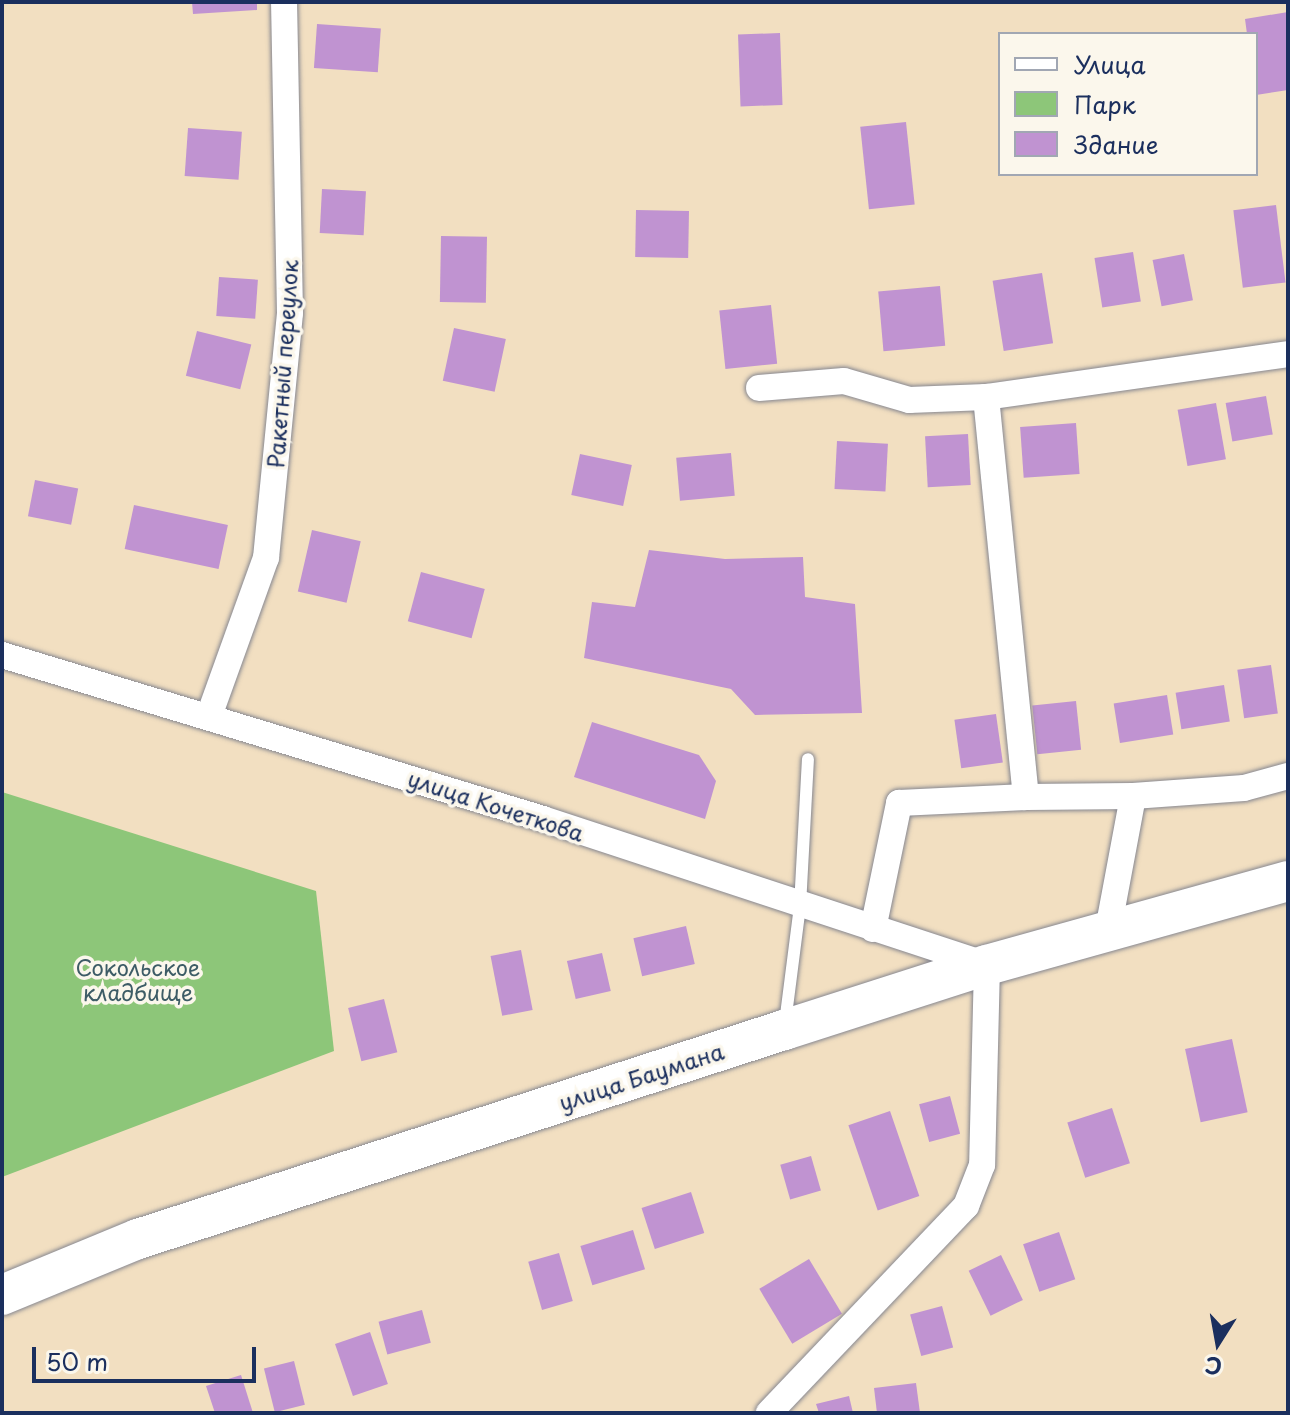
<!DOCTYPE html>
<html>
<head>
<meta charset="utf-8">
<style>
  body { margin:0 }
  #map { position:relative; width:1290px; height:1415px; overflow:hidden; background:#f2dfc1; font-family:"Playpen Sans",sans-serif }
  div>[style] { position:absolute }
  .green>* { inset:0; background:#8dc679 }
  .building>* { inset:0; background:#c093d1; transform-origin:0 0 }
  .roads { filter:drop-shadow(0 0 2px #868790) drop-shadow(0 0 2px #868790) }
  .lane>* { height:12px; margin:-6px; padding:0 6px; transform-origin:6px; border-radius:6px; background:#fff }
  .street>* { height:26px; margin:-13px; padding:0 13px; transform-origin:13px; border-radius:13px; background:#fff }
  .primary>* { height:40px; margin:-20px; padding:0 20px; transform-origin:20px; border-radius:20px; background:#fff }
  span { translate:-50% -50%; white-space:nowrap; text-align:center; line-height:1.15; -webkit-text-stroke:7px #fbf7ec; paint-order:stroke }
  .street-label { font-size:22px; color:#1b2f5e }
  .park-label { font-size:22px; color:#3d5c66 }
  .frame { position:absolute; inset:0; border:4px solid #1b2f5e; pointer-events:none }
  .legend { position:absolute; left:998px; top:32px; width:260px; height:144px; box-sizing:border-box; background:#fbf7ec; border:2px solid #a1a7b3; margin:0; padding:10px 14px; list-style:none; font-size:24px; color:#1b2f5e }
  .legend li { display:flex; align-items:center; gap:16px; height:40px }
  .legend b { width:40px; border:2px solid #a1a7b3 }
  .north { position:absolute; left:1178px; top:1303px; width:80px; height:80px; -webkit-text-stroke:6px #fbf7ec; paint-order:stroke; rotate:191deg; font-size:22px; font-weight:700; line-height:32px; text-align:center; color:#1b2f5e }
  .north::after { content:''; display:block; margin:auto; width:28px; height:36px; background:#1b2f5e; clip-path:polygon(50% 0,100% 100%,50% 72%,0 100%) }
  .scale { position:absolute; left:32px; top:1347px; width:224px; height:36px; box-sizing:border-box; border:4px solid #1b2f5e; border-top:0; padding-left:10px; font-size:24px; line-height:28px; white-space:nowrap; color:#1b2f5e; -webkit-text-stroke:6px #fbf7ec; paint-order:stroke }
</style>
</head>
<body>
<div id="map">
  <div class="green">
    <div style="clip-path:polygon(2px 792px,316px 891px,334px 1051px,2px 1177px)"></div>
  </div>
  <div class="building">
    <div style="clip-path:polygon(192px 2px,257px 2px,257px 10px,193px 14px)"></div>
    <div style="clip-path:polygon(1288px 12px,1288px 90px,1256px 95px,1256px 34px,1247px 34px,1245px 19px)"></div>
    <div style="left:317px;top:24px;width:64px;height:44px;rotate:4deg"></div>
    <div style="left:780px;top:33px;width:72px;height:42px;rotate:88deg"></div>
    <div style="left:906px;top:122px;width:83px;height:46px;rotate:84deg"></div>
    <div style="left:188px;top:128px;width:54px;height:48px;rotate:4deg"></div>
    <div style="left:322px;top:189px;width:44px;height:44px;rotate:3deg"></div>
    <div style="left:1276px;top:205px;width:78px;height:43px;rotate:83deg"></div>
    <div style="left:636px;top:210px;width:53px;height:47px;rotate:1deg"></div>
    <div style="left:441px;top:236px;width:46px;height:66px;rotate:1deg"></div>
    <div style="left:1133px;top:252px;width:50px;height:39px;rotate:81deg"></div>
    <div style="left:1184px;top:254px;width:47px;height:32px;rotate:79deg"></div>
    <div style="left:1042px;top:273px;width:71px;height:50px;rotate:81deg"></div>
    <div style="left:219px;top:277px;width:39px;height:39px;rotate:4deg"></div>
    <div style="left:940px;top:286px;width:60px;height:62px;rotate:85deg"></div>
    <div style="left:771px;top:305px;width:59px;height:52px;rotate:84deg"></div>
    <div style="left:454px;top:328px;width:53px;height:54px;rotate:12deg"></div>
    <div style="left:197px;top:331px;width:56px;height:46px;rotate:14deg"></div>
    <div style="left:1266px;top:396px;width:39px;height:41px;rotate:80deg"></div>
    <div style="left:1216px;top:403px;width:57px;height:39px;rotate:80deg"></div>
    <div style="left:1076px;top:423px;width:51px;height:56px;rotate:86deg"></div>
    <div style="left:968px;top:434px;width:51px;height:43px;rotate:87deg"></div>
    <div style="left:837px;top:441px;width:51px;height:48px;rotate:3deg"></div>
    <div style="left:731px;top:453px;width:43px;height:55px;rotate:85deg"></div>
    <div style="left:580px;top:454px;width:53px;height:42px;rotate:12deg"></div>
    <div style="left:35px;top:480px;width:44px;height:37px;rotate:11deg"></div>
    <div style="left:134px;top:505px;width:96px;height:45px;rotate:12deg"></div>
    <div style="left:312px;top:530px;width:50px;height:63px;rotate:13deg"></div>
    <div style="clip-path:polygon(649px 550px,725px 559px,803px 557px,805px 597px,855px 604px,862px 713px,755px 715px,731px 689px,584px 658px,592px 602px,635px 607px)"></div>
    <div style="left:421px;top:572px;width:66px;height:51px;rotate:15deg"></div>
    <div style="left:1271px;top:665px;width:49px;height:34px;rotate:82deg"></div>
    <div style="left:1224px;top:685px;width:37px;height:49px;rotate:81deg"></div>
    <div style="left:1167px;top:695px;width:40px;height:54px;rotate:81deg"></div>
    <div style="left:1076px;top:701px;width:49px;height:44px;rotate:84deg"></div>
    <div style="left:996px;top:714px;width:49px;height:42px;rotate:82deg"></div>
    <div style="clip-path:polygon(592px 722px,699px 755px,716px 781px,705px 819px,574px 777px)"></div>
    <div style="left:686px;top:926px;width:39px;height:54px;rotate:77deg"></div>
    <div style="left:521px;top:950px;width:61px;height:31px;rotate:79deg"></div>
    <div style="left:602px;top:953px;width:39px;height:36px;rotate:77deg"></div>
    <div style="left:384px;top:999px;width:55px;height:37px;rotate:76deg"></div>
    <div style="left:1232px;top:1039px;width:75px;height:48px;rotate:78deg"></div>
    <div style="left:950px;top:1096px;width:39px;height:32px;rotate:75deg"></div>
    <div style="left:1112px;top:1108px;width:58px;height:47px;rotate:72deg"></div>
    <div style="left:890px;top:1111px;width:90px;height:44px;rotate:71deg"></div>
    <div style="left:811px;top:1156px;width:36px;height:32px;rotate:74deg"></div>
    <div style="left:691px;top:1192px;width:43px;height:52px;rotate:72deg"></div>
    <div style="left:633px;top:1230px;width:41px;height:55px;rotate:73deg"></div>
    <div style="left:1059px;top:1232px;width:50px;height:38px;rotate:71deg"></div>
    <div style="left:559px;top:1253px;width:50px;height:32px;rotate:74deg"></div>
    <div style="left:1001px;top:1255px;width:50px;height:36px;rotate:64deg"></div>
    <div style="left:809px;top:1259px;width:64px;height:58px;rotate:59deg"></div>
    <div style="left:942px;top:1306px;width:43px;height:33px;rotate:75deg"></div>
    <div style="left:422px;top:1310px;width:34px;height:45px;rotate:75deg"></div>
    <div style="left:370px;top:1332px;width:55px;height:37px;rotate:71deg"></div>
    <div style="left:294px;top:1361px;width:45px;height:31px;rotate:76deg"></div>
    <div style="clip-path:polygon(241px 1375px,253px 1413px,215px 1413px,206px 1386px)"></div>
    <div style="clip-path:polygon(916px 1383px,920px 1413px,877px 1413px,874px 1388px)"></div>
    <div style="clip-path:polygon(849px 1396px,853px 1413px,819px 1413px,816px 1404px)"></div>
  </div>
  <div class="roads">
    <div class="lane">
      <div style="left:785px;top:1023px;width:118px;rotate:-82.7deg"></div>
      <div style="left:800px;top:906px;width:147px;rotate:-86.9deg"></div>
    </div>
    <div class="street">
      <div style="left:759px;top:388px;width:85px;rotate:-4.7deg"></div>
      <div style="left:844px;top:381px;width:68px;rotate:16.3deg"></div>
      <div style="left:909px;top:400px;width:77px;rotate:-2.2deg"></div>
      <div style="left:986px;top:397px;width:305px;rotate:-8.1deg"></div>
      <div style="left:986px;top:397px;width:402px;rotate:84.3deg"></div>
      <div style="left:1026px;top:797px;width:107px;rotate:-0.5deg"></div>
      <div style="left:2px;top:655px;width:565px;rotate:16.86deg"></div>
      <div style="left:543px;top:819px;width:467px;rotate:18.2deg"></div>
      <div style="left:987px;top:965px;width:200px;rotate:91.4deg"></div>
      <div style="left:982px;top:1165px;width:44px;rotate:111.3deg"></div>
      <div style="left:966px;top:1206px;width:286px;rotate:133.6deg"></div>
      <div style="left:209px;top:716px;width:168px;rotate:-70.2deg"></div>
      <div style="left:266px;top:558px;width:246px;rotate:-84.4deg"></div>
      <div style="left:290px;top:313px;width:311px;rotate:-91.1deg"></div>
      <div style="left:873px;top:929px;width:129px;rotate:-78.3deg"></div>
      <div style="left:899px;top:803px;width:127px;rotate:-2.7deg"></div>
      <div style="left:1108px;top:930px;width:136px;rotate:-79.4deg"></div>
      <div style="left:1133px;top:796px;width:111px;rotate:-4.1deg"></div>
      <div style="left:1244px;top:788px;width:46px;rotate:-15.3deg"></div>
    </div>
    <div class="primary">
      <div style="left:2px;top:1295px;width:147px;rotate:-22.4deg"></div>
      <div style="left:138px;top:1239px;width:679px;rotate:-17.93deg"></div>
      <div style="left:784px;top:1030px;width:213px;rotate:-17.8deg"></div>
      <div style="left:987px;top:965px;width:313px;rotate:-15.6deg"></div>
    </div>
  </div>
  <div class="street-label">
    <span style="left:282px;top:364px;rotate:-86deg">Ракетный переулок</span>
    <span style="left:496px;top:805px;rotate:18deg">улица Кочеткова</span>
    <span style="left:641px;top:1076px;rotate:-18deg">улица Баумана</span>
  </div>
  <div class="park-label">
    <span style="left:138px;top:979px">Сокольское<br>кладбище</span>
  </div>
  <div class="frame"></div>
  <ul class="legend">
  <li><b style="height:10px;background:#fff"></b>Улица</li>
  <li><b style="height:22px;background:#8dc679"></b>Парк</li>
  <li><b style="height:22px;background:#c093d1"></b>Здание</li>
  </ul>
  <div class="north">С</div>
  <div class="scale">50 m</div>
</div>
</body>
</html>
